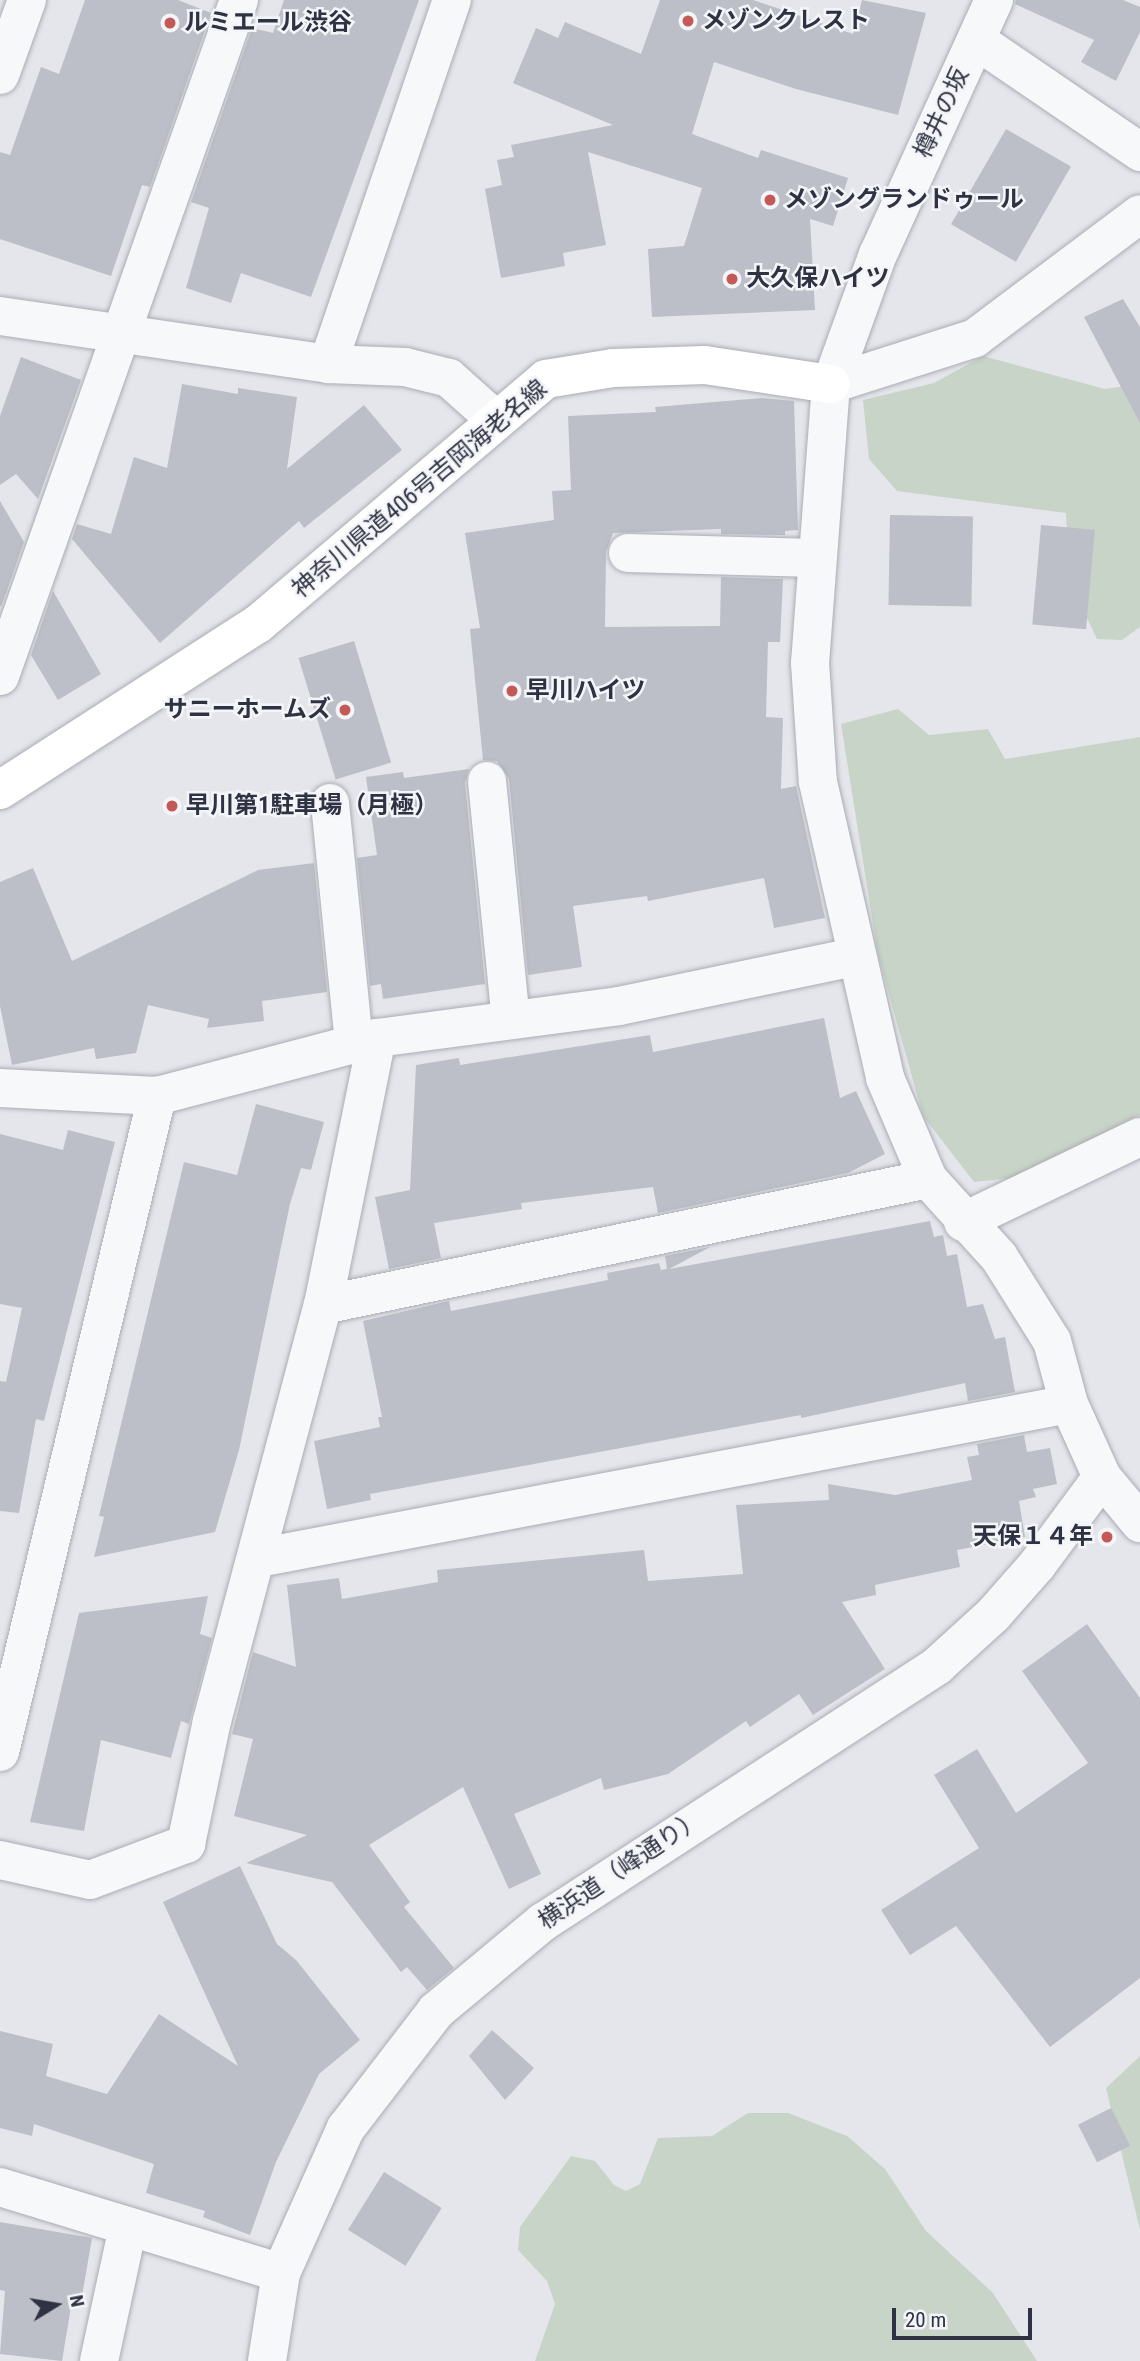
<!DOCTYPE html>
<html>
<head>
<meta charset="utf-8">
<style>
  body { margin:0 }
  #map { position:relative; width:1140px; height:2361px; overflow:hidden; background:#e5e6eb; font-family:"Roboto Condensed","Noto Sans JP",sans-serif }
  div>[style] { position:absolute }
  .green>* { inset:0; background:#c8d4c7 }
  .building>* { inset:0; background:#bcbfc7; transform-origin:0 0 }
  .roads { filter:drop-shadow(0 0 2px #aaacb5) drop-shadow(0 0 2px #aaacb5) }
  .minor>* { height:38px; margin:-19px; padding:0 19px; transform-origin:19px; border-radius:19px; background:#f7f8fa }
  .major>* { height:38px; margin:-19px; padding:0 19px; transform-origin:19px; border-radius:19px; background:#fff }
  .dots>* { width:19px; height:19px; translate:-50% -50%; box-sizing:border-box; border:4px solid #f4f5f8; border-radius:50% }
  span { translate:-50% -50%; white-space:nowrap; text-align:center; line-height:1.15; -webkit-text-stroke:5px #f4f5f8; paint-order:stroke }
  .poi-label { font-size:24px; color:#2e3242; font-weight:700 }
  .left { translate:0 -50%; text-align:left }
  .right { translate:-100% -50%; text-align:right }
  .street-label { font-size:24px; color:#2e3242 }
  .north { position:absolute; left:21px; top:2270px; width:70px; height:70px; -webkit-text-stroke:5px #f4f5f8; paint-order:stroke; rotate:79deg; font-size:19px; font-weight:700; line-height:28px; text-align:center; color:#2e3242 }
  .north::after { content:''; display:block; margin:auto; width:24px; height:32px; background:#2e3242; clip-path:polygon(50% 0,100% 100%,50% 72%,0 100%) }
  .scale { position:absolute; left:892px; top:2308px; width:140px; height:32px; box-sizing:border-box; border:4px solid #2e3242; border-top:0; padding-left:9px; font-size:21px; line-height:24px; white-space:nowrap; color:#2e3242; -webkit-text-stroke:5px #f4f5f8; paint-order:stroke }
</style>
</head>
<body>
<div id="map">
  <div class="green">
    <div style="clip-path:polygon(983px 356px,1105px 389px,1140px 384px,1140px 627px,1122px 640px,1097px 639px,1087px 618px,1069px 578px,1066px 513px,897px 491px,869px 459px,863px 400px,934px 383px)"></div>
    <div style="clip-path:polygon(898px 709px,929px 735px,988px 729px,1005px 759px,1140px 737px,1140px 1115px,1012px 1178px,974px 1182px,923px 1116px,878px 955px,841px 724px)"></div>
    <div style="clip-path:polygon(1140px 2056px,1140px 2230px,1106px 2088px)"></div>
    <div style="clip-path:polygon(748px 2113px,788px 2113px,847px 2136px,885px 2169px,926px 2231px,993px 2293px,1037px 2361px,535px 2361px,555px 2304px,547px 2281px,518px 2250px,520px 2227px,571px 2156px,595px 2161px,614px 2185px,626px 2191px,640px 2184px,658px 2138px,712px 2136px)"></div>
  </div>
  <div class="building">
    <div style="clip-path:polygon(85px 0,178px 0,211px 13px,150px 187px,142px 185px,111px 276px,0 239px,0 152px,10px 155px,41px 67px,59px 74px)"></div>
    <div style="clip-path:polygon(284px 0,419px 0,311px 297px,241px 273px,231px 303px,186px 288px,209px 208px,191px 202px,252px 28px,273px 33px)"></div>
    <div style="clip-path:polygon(660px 0,753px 0,853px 34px,862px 0,926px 13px,898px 115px,796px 89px,714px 62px,692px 134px,758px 158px,761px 150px,848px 178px,833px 226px,810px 219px,815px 310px,652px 317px,648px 249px,684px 246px,702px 188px,588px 152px,606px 245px,563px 253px,565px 266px,501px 278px,485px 189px,502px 185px,497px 160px,514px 157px,511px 145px,613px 125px,513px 83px,536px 28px,558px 38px,565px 22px,641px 54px)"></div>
    <div style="clip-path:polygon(1016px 0,1123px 0,1140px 7px,1140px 32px,1116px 81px,1081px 62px,1094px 40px,1015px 4px)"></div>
    <div style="left:1006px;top:129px;width:75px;height:110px;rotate:30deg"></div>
    <div style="clip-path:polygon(1123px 299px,1140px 327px,1140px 423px,1084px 317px)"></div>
    <div style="clip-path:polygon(21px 357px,81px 380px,38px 499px,16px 474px,0 485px,0 416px)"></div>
    <div style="clip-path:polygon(182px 384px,238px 394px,238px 388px,297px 397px,287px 469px,364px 405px,402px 450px,304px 528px,299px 521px,160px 643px,72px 539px,77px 524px,111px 534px,134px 457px,167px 468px)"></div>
    <div style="clip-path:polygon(762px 398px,794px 401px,798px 530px,785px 531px,785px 535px,721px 534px,721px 529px,613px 533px,606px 552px,605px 627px,720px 626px,721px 577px,783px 579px,780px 642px,768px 642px,766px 717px,783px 718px,781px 789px,796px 786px,825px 918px,774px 928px,764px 878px,648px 901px,647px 896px,573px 906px,582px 967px,528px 975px,509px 779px,497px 761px,483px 760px,470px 629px,480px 628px,465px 533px,554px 520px,552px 491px,571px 490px,568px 416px,656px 412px,655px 407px)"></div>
    <div style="clip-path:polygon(0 501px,24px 542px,1px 607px,0 605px)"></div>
    <div style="left:890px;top:515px;width:83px;height:90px;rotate:1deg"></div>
    <div style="left:1041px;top:525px;width:54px;height:100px;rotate:5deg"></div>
    <div style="clip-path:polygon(53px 591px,101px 674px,58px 700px,31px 655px)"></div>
    <div style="left:354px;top:641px;width:127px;height:58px;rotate:73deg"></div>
    <div style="clip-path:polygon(469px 769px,465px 783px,485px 984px,383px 999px,381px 984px,370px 986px,357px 858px,377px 855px,366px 777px,403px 772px,404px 778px)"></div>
    <div style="clip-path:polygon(314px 863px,327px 992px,262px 1001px,264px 1021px,207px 1028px,209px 1019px,148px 1005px,136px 1053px,96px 1059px,94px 1048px,12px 1065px,0 1006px,0 882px,33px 868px,72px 961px,258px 870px)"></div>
    <div style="clip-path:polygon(824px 1018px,840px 1098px,856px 1091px,885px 1154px,848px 1173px,658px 1213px,653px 1187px,521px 1203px,522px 1209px,434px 1223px,441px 1258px,389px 1269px,375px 1197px,410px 1190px,416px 1065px,459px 1058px,460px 1065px,650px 1035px,653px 1052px)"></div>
    <div style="clip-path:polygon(256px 1104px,324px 1122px,311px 1170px,301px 1168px,290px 1204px,239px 1450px,215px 1532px,94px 1557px,104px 1517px,99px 1516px,184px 1162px,237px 1175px)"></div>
    <div style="clip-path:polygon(68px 1130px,115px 1142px,44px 1421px,36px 1419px,19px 1513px,0 1511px,0 1381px,6px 1382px,22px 1308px,0 1304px,0 1134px,63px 1150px)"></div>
    <div style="clip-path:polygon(930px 1221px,934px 1237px,943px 1235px,947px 1256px,957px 1254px,967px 1307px,983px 1304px,995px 1339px,1005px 1337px,1015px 1392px,968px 1401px,965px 1383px,801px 1418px,801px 1415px,370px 1494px,371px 1500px,327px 1509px,314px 1441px,380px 1427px,378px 1417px,382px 1417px,363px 1321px,449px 1301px,451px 1311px,608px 1280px,607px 1273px,659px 1263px,661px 1270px,667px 1269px,665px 1256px,710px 1247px,669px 1269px)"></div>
    <div style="clip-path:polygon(1024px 1435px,1027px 1452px,1050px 1448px,1057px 1484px,1033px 1489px,1036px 1497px,1019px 1501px,1025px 1537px,957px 1550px,960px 1567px,875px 1585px,876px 1595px,842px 1602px,885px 1669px,813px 1715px,799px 1694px,750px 1727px,746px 1721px,668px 1774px,604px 1790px,601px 1778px,514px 1814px,541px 1874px,509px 1889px,463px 1787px,369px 1845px,410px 1902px,404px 1907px,454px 1968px,427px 1990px,407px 1967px,401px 1972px,332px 1882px,246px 1863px,307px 1835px,234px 1816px,253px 1739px,232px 1734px,253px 1652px,296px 1667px,287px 1585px,339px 1578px,342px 1599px,438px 1582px,437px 1570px,644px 1550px,648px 1581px,743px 1574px,736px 1505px,829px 1500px,828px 1484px,895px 1495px,972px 1480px,967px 1457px,979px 1455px,977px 1444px)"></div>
    <div style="clip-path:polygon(208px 1596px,200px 1634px,212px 1638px,189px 1724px,181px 1721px,171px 1758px,101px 1740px,84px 1831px,30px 1822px,79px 1613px)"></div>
    <div style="clip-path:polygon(1087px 1624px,1140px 1698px,1140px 1978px,1050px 2047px,956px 1926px,910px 1955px,881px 1910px,979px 1848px,934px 1775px,977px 1749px,1016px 1813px,1088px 1763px,1022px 1671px)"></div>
    <div style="clip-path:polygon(240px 1866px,277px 1944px,296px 1960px,360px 2040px,319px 2074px,276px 2162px,250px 2235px,203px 2217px,205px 2211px,146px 2193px,154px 2164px,34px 2124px,32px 2136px,0 2128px,0 2031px,53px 2044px,46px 2076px,107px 2094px,159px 2014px,238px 2066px,163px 1902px)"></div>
    <div style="clip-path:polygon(492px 2030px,534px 2068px,505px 2100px,469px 2056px)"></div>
    <div style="left:1111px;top:2108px;width:42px;height:37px;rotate:63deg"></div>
    <div style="left:384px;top:2172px;width:68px;height:68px;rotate:32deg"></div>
    <div style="clip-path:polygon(0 2222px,92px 2238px,81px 2302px,72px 2301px,62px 2361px,0 2354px,5px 2291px,0 2290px)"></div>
  </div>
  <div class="roads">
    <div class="minor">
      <div style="left:994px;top:0;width:279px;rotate:114.5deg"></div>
      <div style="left:878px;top:254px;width:138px;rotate:109.9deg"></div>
      <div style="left:831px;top:384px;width:280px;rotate:94.3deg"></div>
      <div style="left:810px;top:663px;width:119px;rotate:86.2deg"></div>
      <div style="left:818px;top:782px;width:303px;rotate:77.2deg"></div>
      <div style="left:885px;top:1078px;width:110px;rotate:66.9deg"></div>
      <div style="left:928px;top:1179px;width:105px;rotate:47.7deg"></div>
      <div style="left:999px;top:1257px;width:99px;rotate:57.8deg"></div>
      <div style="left:1052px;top:1341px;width:65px;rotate:74.9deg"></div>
      <div style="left:1069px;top:1404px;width:80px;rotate:65.7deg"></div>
      <div style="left:1102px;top:1477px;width:60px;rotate:50.4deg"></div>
      <div style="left:976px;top:40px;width:199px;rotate:34.3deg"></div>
      <div style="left:0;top:75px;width:80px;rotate:-70.2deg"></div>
      <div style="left:0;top:316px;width:331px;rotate:8.3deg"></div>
      <div style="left:328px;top:364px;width:77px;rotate:2.2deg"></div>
      <div style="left:405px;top:367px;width:45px;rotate:14deg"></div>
      <div style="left:449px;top:378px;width:63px;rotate:41.8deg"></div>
      <div style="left:328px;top:364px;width:385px;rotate:-71.2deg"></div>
      <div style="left:831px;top:384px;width:151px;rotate:-17.7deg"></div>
      <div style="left:975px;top:338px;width:206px;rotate:-36.9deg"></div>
      <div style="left:628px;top:553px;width:188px;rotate:1.5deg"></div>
      <div style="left:0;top:676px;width:717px;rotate:-70.53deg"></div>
      <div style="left:487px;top:781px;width:240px;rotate:84.3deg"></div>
      <div style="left:330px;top:803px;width:242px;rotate:84.3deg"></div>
      <div style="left:0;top:1088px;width:157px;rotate:2.9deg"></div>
      <div style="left:157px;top:1096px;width:228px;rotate:-14.8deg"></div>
      <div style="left:377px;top:1038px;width:244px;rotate:-7.5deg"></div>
      <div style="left:619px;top:1006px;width:240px;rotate:-11.8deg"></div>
      <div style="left:963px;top:1222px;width:196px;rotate:-25.7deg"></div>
      <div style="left:323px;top:1305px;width:618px;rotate:-11.76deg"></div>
      <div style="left:258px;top:1558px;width:825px;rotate:-10.75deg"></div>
      <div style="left:0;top:1752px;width:675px;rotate:-76.54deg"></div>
      <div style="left:0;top:1860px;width:92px;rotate:12.5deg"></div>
      <div style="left:90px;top:1880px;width:103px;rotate:-20.6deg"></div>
      <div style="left:186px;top:1844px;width:126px;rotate:-78.1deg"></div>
      <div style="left:212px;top:1721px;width:431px;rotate:-75.1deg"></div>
      <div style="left:323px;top:1305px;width:272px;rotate:-78.6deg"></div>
      <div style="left:0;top:2187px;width:294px;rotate:17deg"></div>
      <div style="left:99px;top:2361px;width:137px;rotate:-77.8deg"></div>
      <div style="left:267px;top:2361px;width:89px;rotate:-81deg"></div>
      <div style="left:281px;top:2273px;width:159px;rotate:-65.9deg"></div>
      <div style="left:346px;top:2128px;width:148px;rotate:-52.4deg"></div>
      <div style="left:436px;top:2011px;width:139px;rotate:-39.8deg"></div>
      <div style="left:543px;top:1922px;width:471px;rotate:-33deg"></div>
      <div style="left:938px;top:1665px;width:74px;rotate:-42.3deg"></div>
      <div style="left:993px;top:1615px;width:67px;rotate:-48.7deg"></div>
      <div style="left:1037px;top:1565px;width:109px;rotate:-53.5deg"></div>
    </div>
    <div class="major">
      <div style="left:0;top:790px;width:307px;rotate:-32.8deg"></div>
      <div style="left:258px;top:624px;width:378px;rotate:-40.4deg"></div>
      <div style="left:546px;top:379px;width:68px;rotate:-9.3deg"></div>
      <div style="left:613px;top:368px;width:92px;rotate:-1.9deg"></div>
      <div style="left:705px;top:365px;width:127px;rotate:8.6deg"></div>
    </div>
  </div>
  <div class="dots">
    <div style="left:688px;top:21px;background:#c35a57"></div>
    <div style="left:170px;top:23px;background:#c35a57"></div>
    <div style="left:770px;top:200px;background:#c35a57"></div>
    <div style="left:732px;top:279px;background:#c35a57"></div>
    <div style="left:512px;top:691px;background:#c35a57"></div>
    <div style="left:345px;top:710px;background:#c35a57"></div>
    <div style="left:172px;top:806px;background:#c35a57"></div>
    <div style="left:1107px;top:1537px;background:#c35a57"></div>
  </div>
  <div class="poi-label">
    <span class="left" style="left:702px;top:21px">メゾンクレスト</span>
    <span class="left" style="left:184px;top:23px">ルミエール渋谷</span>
    <span class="left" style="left:784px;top:200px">メゾングランドゥール</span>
    <span class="left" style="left:746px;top:279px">大久保ハイツ</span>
    <span class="left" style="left:526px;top:691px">早川ハイツ</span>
    <span class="right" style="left:331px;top:710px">サニーホームズ</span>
    <span class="left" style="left:186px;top:806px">早川第1駐車場（月極）</span>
    <span class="right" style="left:1093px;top:1537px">天保１４年</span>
  </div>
  <div class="street-label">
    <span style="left:942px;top:113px;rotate:-65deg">樽井の坂</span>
    <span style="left:420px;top:489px;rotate:-40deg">神奈川県道406号吉岡海老名線</span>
    <span style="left:621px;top:1870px;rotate:-34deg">横浜道（峰通り）</span>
  </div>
  <div class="north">N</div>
  <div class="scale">20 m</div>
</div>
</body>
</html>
